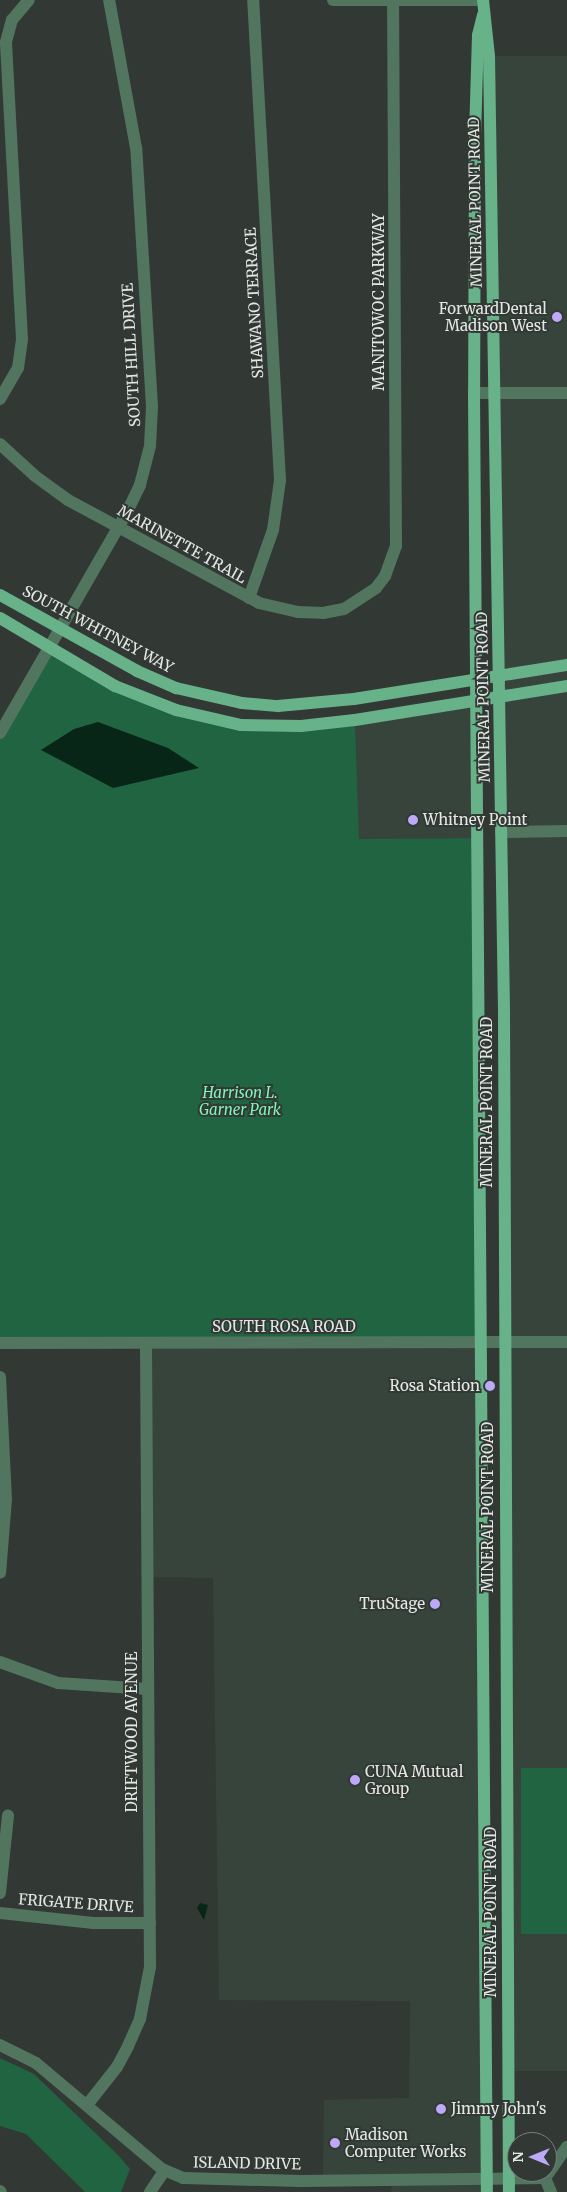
<!DOCTYPE html>
<html>
<head>
<meta charset="utf-8">
<style>
  body { margin:0 }
  #map { position:relative; width:567px; height:2192px; overflow:hidden; background:#323934; font-family:Merriweather,serif }
  div>[style] { position:absolute }
  .built>* { inset:0; background:#37443c }
  .green>* { inset:0; background:#206442; transform-origin:0 0 }
  .water>* { inset:0; background:#082617 }
  .minor>* { height:12px; margin:-6px; padding:0 6px; transform-origin:6px; border-radius:6px; background:#527560 }
  .major>* { height:12px; margin:-6px; padding:0 6px; transform-origin:6px; border-radius:6px; background:#67b288 }
  .dots>* { width:14px; height:14px; translate:-50% -50%; box-sizing:border-box; border:2px solid #323934; border-radius:50% }
  span { translate:-50% -50%; white-space:nowrap; text-align:center; line-height:1.15; -webkit-text-stroke:4px #323934; paint-order:stroke }
  .street-label { font-size:15px; color:#e4e8e5 }
  .poi-label { font-size:15px; color:#e4e8e5 }
  .right { translate:-100% -50%; text-align:right }
  .left { translate:0 -50%; text-align:left }
  .park-label { font-size:15px; color:#7df7b6; font-style:italic }
  .north { position:absolute; left:507px; top:2132px; width:50px; height:50px; box-sizing:border-box; background:#323934; border:1px solid #797f7b; border-radius:50%; rotate:270deg; font-size:14px; font-weight:700; line-height:20px; text-align:center; color:#e4e8e5 }
  .north::after { content:''; display:block; margin:auto; width:18px; height:22px; background:#bda9f5; clip-path:polygon(50% 0,100% 100%,50% 72%,0 100%) }
</style>
</head>
<body>
<div id="map">
  <div class="built">
    <div style="clip-path:polygon(489px 56px,567px 56px,567px 2071px,508px 2071px)"></div>
    <div style="clip-path:polygon(478px 700px,479px 838px,359px 839px,355px 720px)"></div>
    <div style="clip-path:polygon(146px 1343px,482px 1344px,487px 2192px,391px 2192px,392px 2181px,323px 2180px,324px 2100px,409px 2098px,410px 2001px,219px 2000px,213px 1578px,147px 1577px)"></div>
  </div>
  <div class="green">
    <div style="clip-path:polygon(49px 646px,115px 686px,241px 725px,355px 720px,359px 839px,479px 838px,482px 1344px,0 1343px,0 725px)"></div>
    <div style="left:521px;top:1768px;width:46px;height:166px"></div>
    <div style="clip-path:polygon(0 2058px,34px 2074px,119px 2156px,130px 2169px,121px 2192px,85px 2192px,26px 2134px,0 2126px)"></div>
  </div>
  <div class="water">
    <div style="clip-path:polygon(98px 722px,168px 748px,199px 768px,113px 788px,41px 750px,74px 729px)"></div>
    <div style="clip-path:polygon(200px 1903px,208px 1905px,204px 1920px,197px 1908px)"></div>
  </div>
  <div class="minor">
    <div style="left:333px;top:0;width:143px"></div>
    <div style="left:474px;top:393px;width:93px"></div>
    <div style="left:0;top:399px;width:36px;rotate:-60deg"></div>
    <div style="left:18px;top:368px;width:29px;rotate:-82deg"></div>
    <div style="left:22px;top:339px;width:297px;rotate:-93.1deg"></div>
    <div style="left:6px;top:42px;width:23px;rotate:-75deg"></div>
    <div style="left:12px;top:20px;width:26px;rotate:-50deg"></div>
    <div style="left:0;top:444px;width:47px;rotate:42.4deg"></div>
    <div style="left:35px;top:476px;width:41px;rotate:36deg"></div>
    <div style="left:68px;top:500px;width:217px;rotate:28.3deg"></div>
    <div style="left:259px;top:603px;width:40px;rotate:13deg"></div>
    <div style="left:298px;top:612px;width:25px;rotate:2deg"></div>
    <div style="left:323px;top:613px;width:21px;rotate:-11deg"></div>
    <div style="left:344px;top:609px;width:38px;rotate:-33deg"></div>
    <div style="left:376px;top:588px;width:15px;rotate:-53deg"></div>
    <div style="left:385px;top:576px;width:32px;rotate:-70deg"></div>
    <div style="left:396px;top:546px;width:546px;rotate:-90.31deg"></div>
    <div style="left:249px;top:598px;width:72px;rotate:-70.6deg"></div>
    <div style="left:273px;top:530px;width:50px;rotate:-82deg"></div>
    <div style="left:280px;top:480px;width:481px;rotate:-93.2deg"></div>
    <div style="left:0;top:733px;width:250px;rotate:-60.1deg"></div>
    <div style="left:125px;top:516px;width:34px;rotate:-64deg"></div>
    <div style="left:140px;top:485px;width:40px;rotate:-75.6deg"></div>
    <div style="left:150px;top:446px;width:40px;rotate:-87.1deg"></div>
    <div style="left:152px;top:406px;width:258px;rotate:-93.5deg"></div>
    <div style="left:136px;top:148px;width:150px;rotate:-100.3deg"></div>
    <div style="left:501px;top:832px;width:66px;rotate:-0.9deg"></div>
    <div style="left:0;top:1343px;width:567px;rotate:-0.1deg"></div>
    <div style="left:0;top:1377px;width:122px;rotate:87.2deg"></div>
    <div style="left:6px;top:1499px;width:74px;rotate:94.6deg"></div>
    <div style="left:0;top:1662px;width:62px;rotate:19.9deg"></div>
    <div style="left:58px;top:1683px;width:90px;rotate:3.8deg"></div>
    <div style="left:0;top:1893px;width:78px;rotate:-84.1deg"></div>
    <div style="left:0;top:1913px;width:94px;rotate:6.1deg"></div>
    <div style="left:93px;top:1923px;width:57px"></div>
    <div style="left:0;top:2045px;width:40px;rotate:26.6deg"></div>
    <div style="left:36px;top:2063px;width:165px;rotate:40.1deg"></div>
    <div style="left:162px;top:2169px;width:23px;rotate:23deg"></div>
    <div style="left:183px;top:2178px;width:118px;rotate:1.5deg"></div>
    <div style="left:301px;top:2181px;width:244px;rotate:-0.7deg"></div>
    <div style="left:545px;top:2178px;width:38px;rotate:-55deg"></div>
    <div style="left:87px;top:2105px;width:48px;rotate:-51.7deg"></div>
    <div style="left:117px;top:2067px;width:24px;rotate:-62deg"></div>
    <div style="left:128px;top:2046px;width:30px;rotate:-66deg"></div>
    <div style="left:140px;top:2019px;width:53px;rotate:-79.1deg"></div>
    <div style="left:150px;top:1967px;width:624px;rotate:-90.37deg"></div>
    <div style="left:545px;top:2178px;width:15px;rotate:67deg"></div>
    <div style="left:0;top:2191px;width:1px;rotate:45deg"></div>
    <div style="left:150px;top:2192px;width:25px;rotate:-56deg"></div>
  </div>
  <div class="major">
    <div style="left:483px;top:0;width:56px;rotate:83.9deg"></div>
    <div style="left:489px;top:56px;width:959px;rotate:89.1deg"></div>
    <div style="left:504px;top:1015px;width:1177px;rotate:89.76deg"></div>
    <div style="left:483px;top:15px;width:21px;rotate:104deg"></div>
    <div style="left:478px;top:35px;width:101px;rotate:91.7deg"></div>
    <div style="left:475px;top:136px;width:257px;rotate:90.2deg"></div>
    <div style="left:474px;top:393px;width:1799px;rotate:89.59deg"></div>
    <div style="left:0;top:595px;width:157px;rotate:29deg"></div>
    <div style="left:137px;top:671px;width:43px;rotate:23.6deg"></div>
    <div style="left:176px;top:688px;width:68px;rotate:12.8deg"></div>
    <div style="left:242px;top:703px;width:36px;rotate:5deg"></div>
    <div style="left:278px;top:706px;width:76px;rotate:-5.3deg"></div>
    <div style="left:354px;top:699px;width:216px;rotate:-9.1deg"></div>
    <div style="left:0;top:618px;width:134px;rotate:30.6deg"></div>
    <div style="left:115px;top:686px;width:66px;rotate:21.5deg"></div>
    <div style="left:176px;top:710px;width:67px;rotate:13deg"></div>
    <div style="left:241px;top:725px;width:60px;rotate:1deg"></div>
    <div style="left:301px;top:726px;width:54px;rotate:-6.3deg"></div>
    <div style="left:355px;top:720px;width:215px;rotate:-9.1deg"></div>
  </div>
  <div class="dots">
    <div style="left:557px;top:317px;background:#bda9f5"></div>
    <div style="left:413px;top:820px;background:#bda9f5"></div>
    <div style="left:490px;top:1386px;background:#bda9f5"></div>
    <div style="left:435px;top:1604px;background:#bda9f5"></div>
    <div style="left:355px;top:1780px;background:#bda9f5"></div>
    <div style="left:441px;top:2109px;background:#bda9f5"></div>
    <div style="left:335px;top:2143px;background:#bda9f5"></div>
  </div>
  <div class="street-label">
    <span style="left:475px;top:202px;rotate:-91deg">MINERAL POINT ROAD</span>
    <span style="left:379px;top:302px;rotate:-90deg">MANITOWOC PARKWAY</span>
    <span style="left:254px;top:303px;rotate:-93deg">SHAWANO TERRACE</span>
    <span style="left:131px;top:355px;rotate:-93deg">SOUTH HILL DRIVE</span>
    <span style="left:182px;top:544px;rotate:29deg">MARINETTE TRAIL</span>
    <span style="left:98px;top:629px;rotate:28deg">SOUTH WHITNEY WAY</span>
    <span style="left:483px;top:697px;rotate:-91deg">MINERAL POINT ROAD</span>
    <span style="left:487px;top:1102px;rotate:-90deg">MINERAL POINT ROAD</span>
    <span style="left:284px;top:1327px">SOUTH ROSA ROAD</span>
    <span style="left:488px;top:1507px;rotate:-90deg">MINERAL POINT ROAD</span>
    <span style="left:132px;top:1732px;rotate:-90deg">DRIFTWOOD AVENUE</span>
    <span style="left:76px;top:1903px;rotate:4deg">FRIGATE DRIVE</span>
    <span style="left:491px;top:1912px;rotate:-90deg">MINERAL POINT ROAD</span>
    <span style="left:247px;top:2163px;rotate:1deg">ISLAND DRIVE</span>
  </div>
  <div class="poi-label">
    <span class="right" style="left:547px;top:317px">ForwardDental<br>Madison West</span>
    <span class="left" style="left:423px;top:820px">Whitney Point</span>
    <span class="right" style="left:480px;top:1386px">Rosa Station</span>
    <span class="right" style="left:425px;top:1604px">TruStage</span>
    <span class="left" style="left:365px;top:1780px">CUNA Mutual<br>Group</span>
    <span class="left" style="left:451px;top:2109px">Jimmy John's</span>
    <span class="left" style="left:345px;top:2143px">Madison<br>Computer Works</span>
  </div>
  <div class="park-label">
    <span style="left:240px;top:1101px">Harrison L.<br>Garner Park</span>
  </div>
  <div class="north">N</div>
</div>
</body>
</html>
